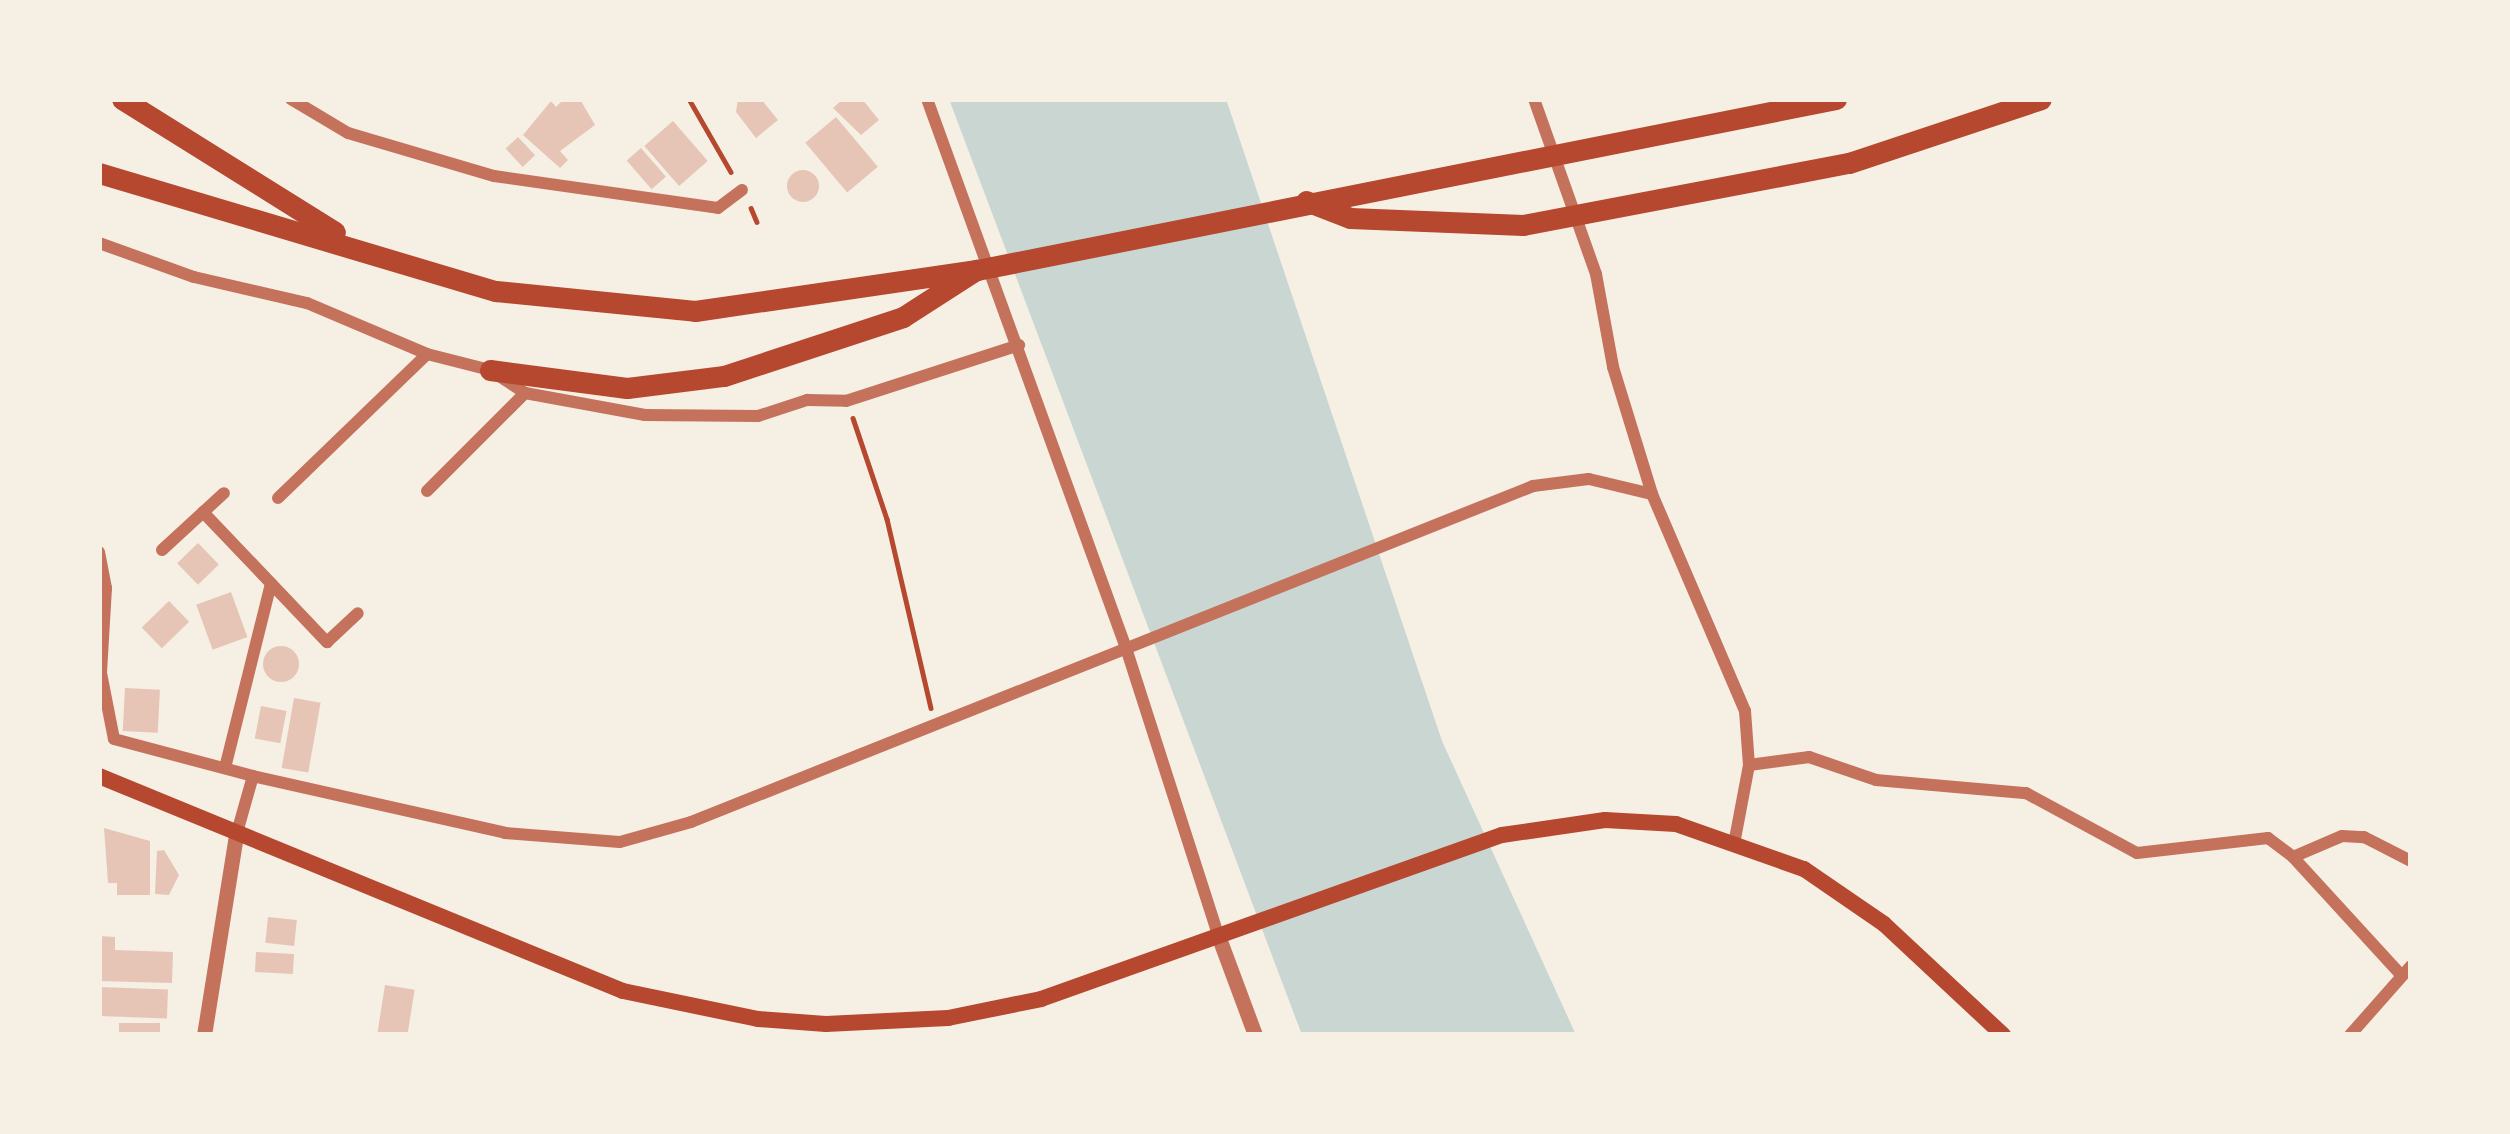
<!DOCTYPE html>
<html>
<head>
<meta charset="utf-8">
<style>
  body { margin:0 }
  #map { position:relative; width:2510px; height:1134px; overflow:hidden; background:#f6efe4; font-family:"PT Sans Narrow",sans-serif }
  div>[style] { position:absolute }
  .water>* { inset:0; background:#c9d6d2 }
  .building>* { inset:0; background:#e6c5b7; transform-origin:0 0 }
  .round { border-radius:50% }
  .path>* { height:4.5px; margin:-2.25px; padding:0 2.25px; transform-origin:2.25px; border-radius:2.25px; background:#b5482f }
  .minor>* { height:12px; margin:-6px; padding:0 6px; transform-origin:6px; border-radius:6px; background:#c5725c }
  .tertiary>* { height:15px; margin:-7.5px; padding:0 7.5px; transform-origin:7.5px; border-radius:7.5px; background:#c5725c }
  .secondary>* { height:16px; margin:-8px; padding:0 8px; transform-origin:8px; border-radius:8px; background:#b5482f }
  .trunk>* { height:21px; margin:-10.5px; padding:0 10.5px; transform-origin:10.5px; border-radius:10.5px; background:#b5482f }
  span { translate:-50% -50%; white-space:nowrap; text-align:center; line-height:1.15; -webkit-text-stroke:9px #f6efe4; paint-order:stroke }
  .frame { position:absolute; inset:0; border:102px solid #f6efe4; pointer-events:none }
</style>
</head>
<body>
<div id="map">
  <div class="water">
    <div style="clip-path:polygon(949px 99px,1226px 99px,1442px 741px,1576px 1035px,1302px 1035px)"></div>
  </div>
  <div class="building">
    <div style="clip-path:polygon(564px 99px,581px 101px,595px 125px,560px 151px,568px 160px,560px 168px,523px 135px,551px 101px,556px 107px)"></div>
    <div style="clip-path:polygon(738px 99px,761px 99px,778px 120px,756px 138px,736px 112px)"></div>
    <div style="clip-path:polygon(843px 99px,862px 99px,879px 120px,861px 135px,833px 108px)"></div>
    <div style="left:836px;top:117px;width:65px;height:40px;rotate:50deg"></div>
    <div style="left:673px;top:121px;width:53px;height:38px;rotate:49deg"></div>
    <div style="left:518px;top:137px;width:25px;height:17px;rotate:47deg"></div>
    <div style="left:641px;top:148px;width:38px;height:19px;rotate:49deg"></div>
    <div class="round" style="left:787px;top:170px;width:32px;height:32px"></div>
    <div style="left:198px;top:543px;width:30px;height:29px;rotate:46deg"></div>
    <div style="left:231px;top:592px;width:48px;height:37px;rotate:70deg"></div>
    <div style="left:169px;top:601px;width:29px;height:38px;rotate:46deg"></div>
    <div class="round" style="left:263px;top:646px;width:36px;height:36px"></div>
    <div style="left:125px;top:688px;width:35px;height:43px;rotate:3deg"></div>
    <div style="left:294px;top:698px;width:27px;height:71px;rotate:10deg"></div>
    <div style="left:261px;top:706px;width:26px;height:33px;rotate:11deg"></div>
    <div style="clip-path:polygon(104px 828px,150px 841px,150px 895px,117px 895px,117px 883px,108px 883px)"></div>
    <div style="clip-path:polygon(164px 850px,179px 875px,169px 895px,155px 894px,157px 851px)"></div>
    <div style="left:268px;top:917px;width:29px;height:26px;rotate:6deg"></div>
    <div style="clip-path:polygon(99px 936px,115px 937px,115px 950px,173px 952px,172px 983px,99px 981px)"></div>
    <div style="left:256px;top:952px;width:38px;height:20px;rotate:3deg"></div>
    <div style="left:385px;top:985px;width:30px;height:50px;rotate:9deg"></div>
    <div style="left:99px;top:987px;width:69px;height:29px;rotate:2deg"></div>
    <div style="left:119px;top:1023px;width:41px;height:12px"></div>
  </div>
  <div class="path">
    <div style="left:689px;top:99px;width:84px;rotate:60.1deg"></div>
    <div style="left:751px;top:208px;width:15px;rotate:67deg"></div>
    <div style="left:853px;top:418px;width:107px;rotate:71.4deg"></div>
    <div style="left:887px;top:519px;width:194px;rotate:76.9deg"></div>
  </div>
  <div class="minor">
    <div style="left:291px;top:99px;width:66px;rotate:30.8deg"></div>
    <div style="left:348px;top:133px;width:152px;rotate:16.4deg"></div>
    <div style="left:494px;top:176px;width:226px;rotate:8.1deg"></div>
    <div style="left:718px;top:208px;width:30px;rotate:-37deg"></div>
    <div style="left:927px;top:99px;width:584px;rotate:70.08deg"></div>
    <div style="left:1126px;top:648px;width:305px;rotate:72.2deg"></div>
    <div style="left:1534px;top:99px;width:186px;rotate:70.5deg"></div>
    <div style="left:1596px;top:274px;width:95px;rotate:79.6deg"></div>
    <div style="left:1613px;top:367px;width:133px;rotate:72.9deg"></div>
    <div style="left:1652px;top:494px;width:236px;rotate:66.8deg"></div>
    <div style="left:1745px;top:711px;width:54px;rotate:85.8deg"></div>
    <div style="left:1749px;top:765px;width:75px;rotate:100.7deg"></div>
    <div style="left:99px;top:243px;width:101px;rotate:19.7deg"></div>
    <div style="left:194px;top:277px;width:116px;rotate:13deg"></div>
    <div style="left:307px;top:303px;width:130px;rotate:23deg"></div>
    <div style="left:427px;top:354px;width:65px;rotate:14.3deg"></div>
    <div style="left:490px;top:370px;width:42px;rotate:33.3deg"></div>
    <div style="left:525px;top:393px;width:122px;rotate:10.4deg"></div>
    <div style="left:645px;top:415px;width:113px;rotate:0.5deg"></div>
    <div style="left:758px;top:416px;width:52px;rotate:-18.1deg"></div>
    <div style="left:807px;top:400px;width:39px;rotate:1deg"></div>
    <div style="left:846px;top:401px;width:182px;rotate:-17.9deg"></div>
    <div style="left:427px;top:491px;width:139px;rotate:-45deg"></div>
    <div style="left:278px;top:498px;width:207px;rotate:-44deg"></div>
    <div style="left:203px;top:512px;width:180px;rotate:46.4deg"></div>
    <div style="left:327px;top:642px;width:42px;rotate:-43.1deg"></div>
    <div style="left:162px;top:550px;width:84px;rotate:-42.6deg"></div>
    <div style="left:99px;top:552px;width:37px;rotate:79deg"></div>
    <div style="left:106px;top:588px;width:85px;rotate:93.4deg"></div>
    <div style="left:101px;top:673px;width:67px;rotate:78.9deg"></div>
    <div style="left:114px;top:739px;width:144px;rotate:14.9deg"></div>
    <div style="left:1749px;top:765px;width:61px;rotate:-7.6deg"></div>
    <div style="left:1809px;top:757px;width:71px;rotate:18.9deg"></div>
    <div style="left:1876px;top:780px;width:151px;rotate:5deg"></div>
    <div style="left:2026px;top:793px;width:126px;rotate:28.4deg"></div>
    <div style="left:2137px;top:853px;width:132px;rotate:-6.5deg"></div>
    <div style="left:2268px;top:838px;width:31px;rotate:37deg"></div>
    <div style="left:2293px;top:857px;width:53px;rotate:-23.2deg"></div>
    <div style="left:2342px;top:836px;width:22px;rotate:3deg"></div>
    <div style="left:2364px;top:837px;width:53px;rotate:27.1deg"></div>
    <div style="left:225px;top:768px;width:190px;rotate:-76deg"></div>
    <div style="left:236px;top:836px;width:62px;rotate:-74.2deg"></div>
    <div style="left:253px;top:776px;width:258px;rotate:12.7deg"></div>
    <div style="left:505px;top:833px;width:115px;rotate:4.5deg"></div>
    <div style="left:620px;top:842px;width:74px;rotate:-15.7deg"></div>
    <div style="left:691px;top:822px;width:907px;rotate:-21.75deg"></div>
    <div style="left:1533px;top:486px;width:56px;rotate:-7.1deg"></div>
    <div style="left:1589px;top:479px;width:65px;rotate:13.4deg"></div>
    <div style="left:2293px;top:857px;width:160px;rotate:47.5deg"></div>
    <div style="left:2350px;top:1035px;width:92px;rotate:-48.5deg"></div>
  </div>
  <div class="tertiary">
    <div style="left:1219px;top:938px;width:103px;rotate:69.6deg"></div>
    <div style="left:204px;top:1035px;width:202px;rotate:-80.9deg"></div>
  </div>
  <div class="secondary">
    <div style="left:99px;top:776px;width:566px;rotate:22.31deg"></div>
    <div style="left:623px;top:991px;width:138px;rotate:11.7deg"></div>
    <div style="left:758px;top:1019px;width:68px;rotate:4.2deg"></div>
    <div style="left:826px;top:1024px;width:122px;rotate:-2.8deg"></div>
    <div style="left:948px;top:1018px;width:95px;rotate:-11.5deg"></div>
    <div style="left:1041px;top:999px;width:489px;rotate:-19.6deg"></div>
    <div style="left:1502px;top:835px;width:104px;rotate:-8.3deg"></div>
    <div style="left:1605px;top:820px;width:71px;rotate:3.2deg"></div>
    <div style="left:1676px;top:824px;width:136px;rotate:19.4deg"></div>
    <div style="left:1804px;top:869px;width:97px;rotate:34.5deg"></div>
    <div style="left:1884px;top:924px;width:163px;rotate:43deg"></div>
  </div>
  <div class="trunk">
    <div style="left:122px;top:99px;width:251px;rotate:32deg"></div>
    <div style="left:99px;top:173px;width:414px;rotate:16.6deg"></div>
    <div style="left:496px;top:291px;width:200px;rotate:5.7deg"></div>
    <div style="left:695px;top:311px;width:285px;rotate:-8.3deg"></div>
    <div style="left:977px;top:270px;width:876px;rotate:-11.26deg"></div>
    <div style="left:1306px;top:201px;width:47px;rotate:21.1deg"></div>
    <div style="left:1350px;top:218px;width:173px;rotate:2.3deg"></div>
    <div style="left:1523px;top:225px;width:332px;rotate:-10.8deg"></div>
    <div style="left:1849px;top:163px;width:202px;rotate:-18.4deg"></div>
    <div style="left:490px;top:370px;width:138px;rotate:7.5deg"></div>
    <div style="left:627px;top:388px;width:98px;rotate:-7.1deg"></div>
    <div style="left:724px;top:376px;width:188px;rotate:-18.2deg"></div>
    <div style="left:903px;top:317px;width:87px;rotate:-32.8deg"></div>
  </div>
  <div class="frame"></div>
</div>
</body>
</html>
